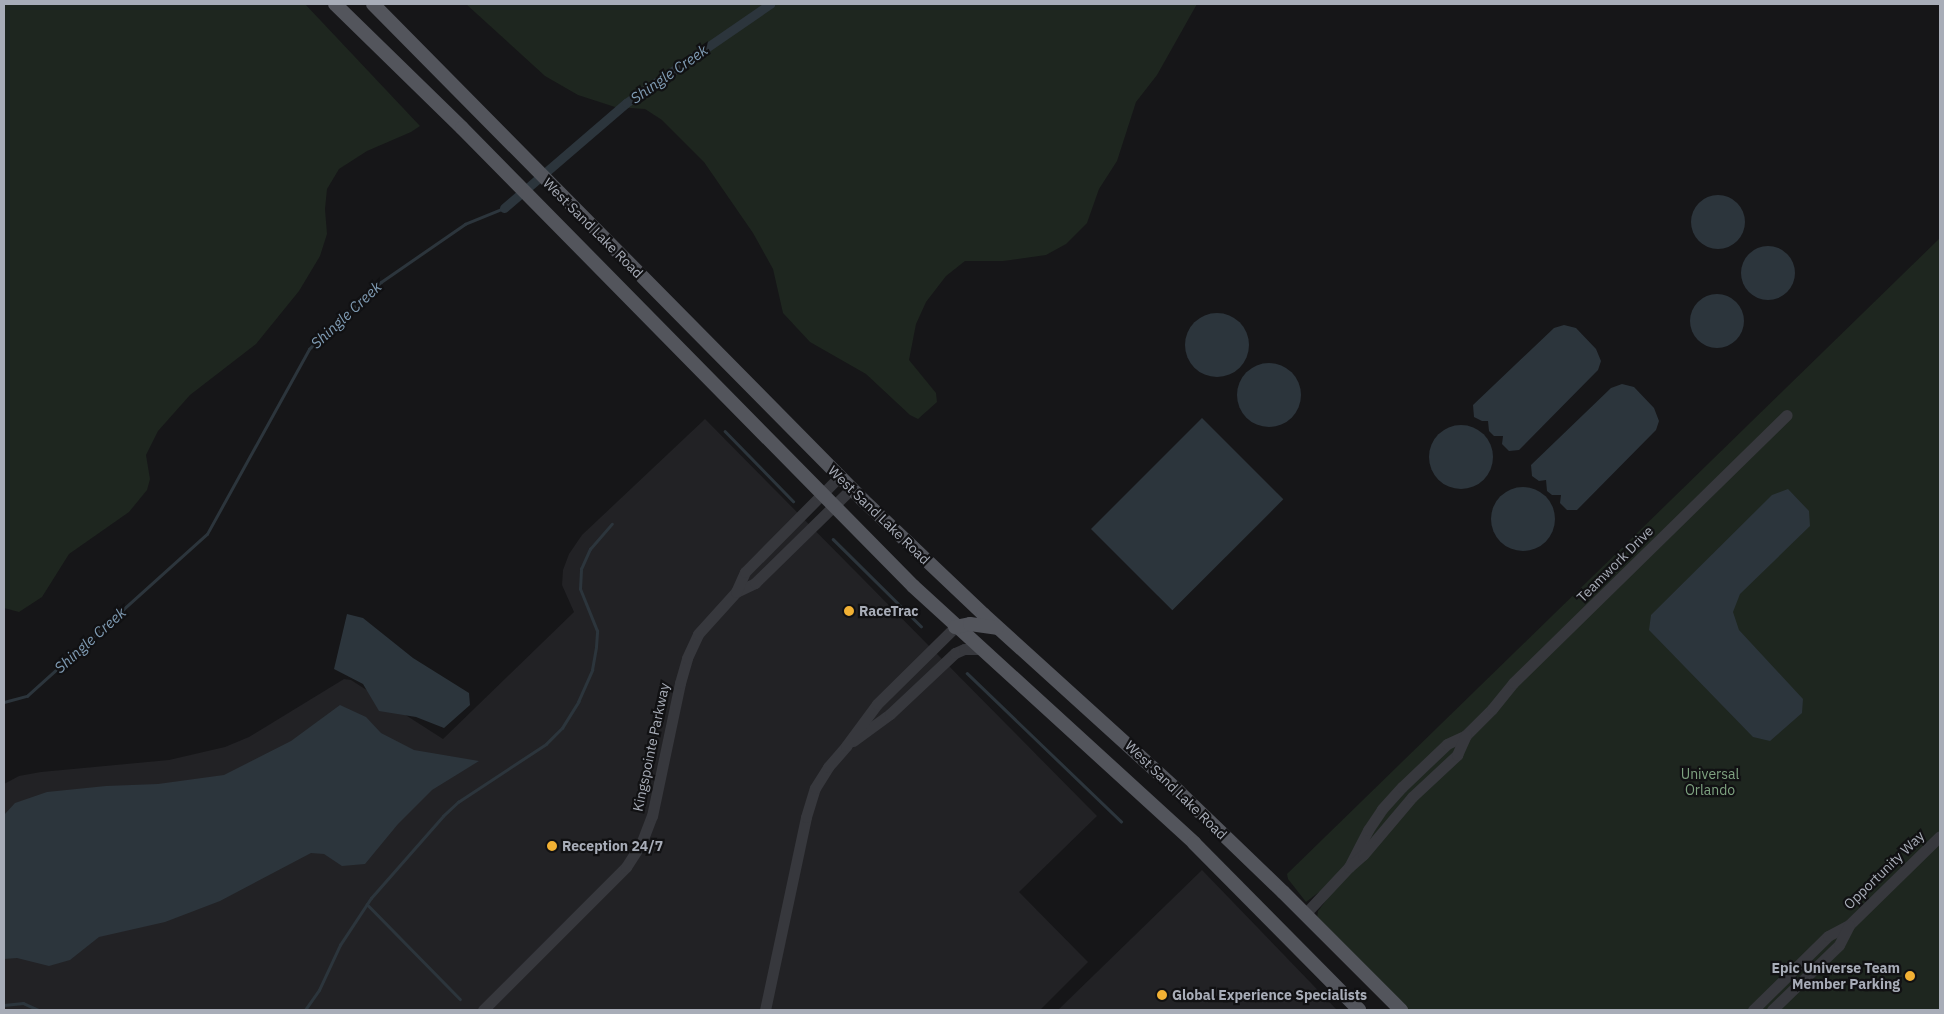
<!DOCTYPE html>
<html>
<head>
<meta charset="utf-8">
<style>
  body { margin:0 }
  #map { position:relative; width:1944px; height:1014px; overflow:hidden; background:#161618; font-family:"IBM Plex Sans",sans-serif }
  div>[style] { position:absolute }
  .built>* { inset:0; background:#222225 }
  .green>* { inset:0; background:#1e261f }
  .water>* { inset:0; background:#2c353c; transform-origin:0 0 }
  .round { border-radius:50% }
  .stream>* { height:2.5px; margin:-1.25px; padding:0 1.25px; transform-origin:1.25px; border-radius:1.25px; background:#2c353c }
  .canal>* { height:9px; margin:-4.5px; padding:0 4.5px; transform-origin:4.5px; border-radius:4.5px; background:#2c353c }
  .minor>* { height:11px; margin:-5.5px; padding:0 5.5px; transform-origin:5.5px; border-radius:5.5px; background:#37383d }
  .major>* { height:14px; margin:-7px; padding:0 7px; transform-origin:7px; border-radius:7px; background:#53555c }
  .dots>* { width:14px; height:14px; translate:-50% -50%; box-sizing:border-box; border:2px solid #111113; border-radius:50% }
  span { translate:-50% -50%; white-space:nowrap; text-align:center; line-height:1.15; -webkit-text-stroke:4.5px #111113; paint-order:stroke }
  .street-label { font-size:14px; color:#a8adb8 }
  .poi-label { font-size:14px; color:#a8adb8; font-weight:700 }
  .left { translate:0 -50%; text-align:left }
  .right { translate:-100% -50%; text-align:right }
  .park-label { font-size:14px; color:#7fa381 }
  .water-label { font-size:15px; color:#7f9bb3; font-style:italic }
  .frame { position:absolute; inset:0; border:5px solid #a8adb8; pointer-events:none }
</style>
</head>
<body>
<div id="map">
  <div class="built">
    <div style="clip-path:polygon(705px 419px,1097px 816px,1019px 892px,1088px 962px,1040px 1010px,4px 1010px,4px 784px,19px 776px,41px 772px,169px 760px,225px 747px,249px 737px,344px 679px,351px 680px,443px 739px,574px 612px,562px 585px,563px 570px,569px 554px,582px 535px)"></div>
    <div style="clip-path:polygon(1202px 870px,1337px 1010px,1058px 1010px)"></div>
  </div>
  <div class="green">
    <div style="clip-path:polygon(4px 4px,305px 4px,420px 126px,411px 132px,367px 151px,339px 169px,327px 189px,325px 209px,327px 234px,320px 256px,299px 291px,256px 344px,190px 395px,158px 431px,146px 455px,150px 479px,147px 490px,129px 512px,69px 554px,42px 597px,19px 612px,4px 608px)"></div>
    <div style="clip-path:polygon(466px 4px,1197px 4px,1157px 75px,1136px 102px,1117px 161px,1099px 189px,1087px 223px,1066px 244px,1046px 255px,1003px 261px,965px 261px,946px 276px,926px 302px,916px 324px,909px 360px,936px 393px,937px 402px,918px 419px,910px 415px,866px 374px,810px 342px,783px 313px,773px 269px,753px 233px,704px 162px,662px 120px,645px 109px,615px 107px,578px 95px,545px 76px)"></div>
    <div style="clip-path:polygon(1940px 238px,1940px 1010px,1407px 1010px,1317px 918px,1318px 911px,1327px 899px,1319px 892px,1306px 902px,1288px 879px,1287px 874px)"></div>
  </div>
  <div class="water">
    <div class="round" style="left:1691px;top:195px;width:54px;height:54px"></div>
    <div class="round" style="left:1741px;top:246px;width:54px;height:54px"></div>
    <div class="round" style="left:1690px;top:294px;width:54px;height:54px"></div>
    <div class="round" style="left:1185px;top:313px;width:64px;height:64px"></div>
    <div style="clip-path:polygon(1564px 325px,1576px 328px,1596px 349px,1601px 361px,1598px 370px,1519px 450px,1509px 451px,1502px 444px,1503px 436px,1494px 436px,1489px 431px,1488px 421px,1482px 421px,1474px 417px,1473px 405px,1554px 328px)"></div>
    <div class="round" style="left:1237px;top:363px;width:64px;height:64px"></div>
    <div style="clip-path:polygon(1622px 384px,1634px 387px,1654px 408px,1659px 421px,1656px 430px,1577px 510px,1567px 510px,1560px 503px,1561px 495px,1552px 495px,1547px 491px,1546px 480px,1539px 481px,1532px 476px,1531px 465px,1611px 388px)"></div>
    <div style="left:1202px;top:418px;width:115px;height:157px;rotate:45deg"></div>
    <div class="round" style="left:1429px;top:425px;width:64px;height:64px"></div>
    <div class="round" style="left:1491px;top:487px;width:64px;height:64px"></div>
    <div style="clip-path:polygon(1788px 489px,1809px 511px,1810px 526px,1740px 594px,1733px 612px,1739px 630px,1803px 699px,1802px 713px,1770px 741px,1753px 737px,1649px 630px,1651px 615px,1772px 495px)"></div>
    <div style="clip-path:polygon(347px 614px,363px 618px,413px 658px,469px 693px,470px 705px,444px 728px,416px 717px,379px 711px,363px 684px,334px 669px)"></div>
    <div style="clip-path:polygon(340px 705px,366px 717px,381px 733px,414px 750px,479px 761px,432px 790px,398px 824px,365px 864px,342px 866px,324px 854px,311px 853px,220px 901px,165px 922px,99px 937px,70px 960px,49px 966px,17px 958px,4px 959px,4px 815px,15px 803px,47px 792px,106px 786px,158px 784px,224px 775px,291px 741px)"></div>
  </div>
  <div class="stream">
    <div style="left:725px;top:431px;width:98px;rotate:45.8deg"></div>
    <div style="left:833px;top:539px;width:124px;rotate:44.7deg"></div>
    <div style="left:967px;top:673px;width:214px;rotate:43.9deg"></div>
    <div style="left:4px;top:702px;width:24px;rotate:-15deg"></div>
    <div style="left:27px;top:696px;width:242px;rotate:-42deg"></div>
    <div style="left:207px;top:534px;width:211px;rotate:-61.1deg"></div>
    <div style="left:309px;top:349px;width:98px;rotate:-42.9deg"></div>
    <div style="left:381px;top:282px;width:102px;rotate:-34.6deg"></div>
    <div style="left:465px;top:224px;width:42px;rotate:-22.3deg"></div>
    <div style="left:367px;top:904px;width:133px;rotate:45.6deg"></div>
    <div style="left:4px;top:1005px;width:19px;rotate:-6deg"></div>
    <div style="left:23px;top:1003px;width:17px;rotate:24deg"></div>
    <div style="left:305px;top:1010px;width:24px;rotate:-55deg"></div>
    <div style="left:319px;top:990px;width:50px;rotate:-65deg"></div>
    <div style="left:340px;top:945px;width:56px;rotate:-56.6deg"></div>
    <div style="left:371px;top:898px;width:109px;rotate:-48.7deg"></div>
    <div style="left:443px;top:816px;width:21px;rotate:-43deg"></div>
    <div style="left:458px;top:802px;width:105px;rotate:-33.4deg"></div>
    <div style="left:546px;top:744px;width:23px;rotate:-45deg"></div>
    <div style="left:562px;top:728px;width:31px;rotate:-58deg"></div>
    <div style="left:578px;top:702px;width:35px;rotate:-66deg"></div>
    <div style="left:592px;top:670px;width:23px;rotate:-80deg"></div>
    <div style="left:596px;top:647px;width:16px;rotate:-86deg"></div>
    <div style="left:597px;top:631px;width:45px;rotate:-112deg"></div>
    <div style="left:580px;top:589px;width:20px;rotate:-87deg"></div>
    <div style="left:581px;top:569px;width:22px;rotate:-66deg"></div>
    <div style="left:590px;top:549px;width:33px;rotate:-49deg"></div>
  </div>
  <div class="canal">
    <div style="left:504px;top:208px;width:161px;rotate:-40.7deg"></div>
    <div style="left:626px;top:103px;width:175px;rotate:-34.5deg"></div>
  </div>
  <div class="minor">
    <div style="left:736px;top:592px;width:21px;rotate:-25deg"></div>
    <div style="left:755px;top:583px;width:134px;rotate:-44.4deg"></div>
    <div style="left:853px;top:741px;width:46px;rotate:-36.1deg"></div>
    <div style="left:890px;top:714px;width:89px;rotate:-43.2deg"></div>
    <div style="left:955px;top:653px;width:10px;rotate:-24deg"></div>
    <div style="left:964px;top:649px;width:16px"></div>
    <div style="left:1349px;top:867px;width:42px;rotate:-62.8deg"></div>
    <div style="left:1368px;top:830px;width:25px;rotate:-56deg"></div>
    <div style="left:1382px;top:809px;width:30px;rotate:-48deg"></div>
    <div style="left:1402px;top:787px;width:62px;rotate:-43.7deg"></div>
    <div style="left:1447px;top:744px;width:21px;rotate:-25deg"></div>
    <div style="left:1466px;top:735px;width:37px;rotate:-45deg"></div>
    <div style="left:1492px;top:709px;width:33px;rotate:-51deg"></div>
    <div style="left:1513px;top:683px;width:383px;rotate:-44.4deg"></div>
    <div style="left:1305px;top:914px;width:64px;rotate:-46.9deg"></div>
    <div style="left:1349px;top:867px;width:18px;rotate:-41deg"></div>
    <div style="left:1363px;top:855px;width:76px;rotate:-49.8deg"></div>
    <div style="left:1412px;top:797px;width:62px;rotate:-43deg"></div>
    <div style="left:1457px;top:755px;width:22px;rotate:-66deg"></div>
    <div style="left:483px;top:1010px;width:202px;rotate:-45deg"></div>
    <div style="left:626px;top:867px;width:27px;rotate:-57deg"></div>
    <div style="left:641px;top:844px;width:30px;rotate:-69deg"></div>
    <div style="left:652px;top:816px;width:136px;rotate:-78.1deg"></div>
    <div style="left:680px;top:683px;width:26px;rotate:-74deg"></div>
    <div style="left:687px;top:658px;width:26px;rotate:-65deg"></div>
    <div style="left:698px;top:634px;width:57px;rotate:-47.9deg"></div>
    <div style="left:736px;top:592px;width:22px;rotate:-66deg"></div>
    <div style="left:745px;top:572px;width:134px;rotate:-45.3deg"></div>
    <div style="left:765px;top:1010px;width:197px;rotate:-78deg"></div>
    <div style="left:806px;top:817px;width:30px;rotate:-73deg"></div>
    <div style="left:815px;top:788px;width:25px;rotate:-58deg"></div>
    <div style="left:828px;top:767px;width:28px;rotate:-49deg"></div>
    <div style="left:846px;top:746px;width:52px;rotate:-53.6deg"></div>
    <div style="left:877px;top:704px;width:110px;rotate:-44.6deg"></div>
    <div style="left:1753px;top:1010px;width:105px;rotate:-44.6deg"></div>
    <div style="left:1828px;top:936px;width:24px;rotate:-28deg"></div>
    <div style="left:1849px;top:925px;width:127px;rotate:-44.4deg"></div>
    <div style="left:1772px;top:1010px;width:93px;rotate:-44.1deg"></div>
    <div style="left:1839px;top:945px;width:22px;rotate:-63deg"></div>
  </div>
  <div class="major">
    <div style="left:335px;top:4px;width:177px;rotate:44.3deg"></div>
    <div style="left:462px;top:128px;width:643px;rotate:45.44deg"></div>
    <div style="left:913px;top:586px;width:381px;rotate:42.4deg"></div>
    <div style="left:1194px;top:843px;width:235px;rotate:45.3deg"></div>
    <div style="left:373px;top:4px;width:697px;rotate:45.35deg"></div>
    <div style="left:863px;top:500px;width:166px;rotate:43.5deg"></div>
    <div style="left:983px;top:614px;width:263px;rotate:42.2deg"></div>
    <div style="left:1178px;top:791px;width:146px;rotate:43.9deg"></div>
    <div style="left:1283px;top:892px;width:167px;rotate:45deg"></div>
    <div style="left:955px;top:627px;width:15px;rotate:-11deg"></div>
    <div style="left:970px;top:624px;width:27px;rotate:8deg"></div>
  </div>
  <div class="dots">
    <div style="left:849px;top:611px;background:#f2b134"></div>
    <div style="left:552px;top:846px;background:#f2b134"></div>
    <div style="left:1910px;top:976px;background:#f2b134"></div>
    <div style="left:1162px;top:995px;background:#f2b134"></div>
  </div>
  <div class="street-label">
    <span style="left:593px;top:228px;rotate:45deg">West Sand Lake Road</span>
    <span style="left:879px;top:515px;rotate:44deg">West Sand Lake Road</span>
    <span style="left:1615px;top:564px;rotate:-45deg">Teamwork Drive</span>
    <span style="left:651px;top:747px;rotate:-78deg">Kingspointe Parkway</span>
    <span style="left:1176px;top:790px;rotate:44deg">West Sand Lake Road</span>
    <span style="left:1884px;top:870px;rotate:-44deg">Opportunity Way</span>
  </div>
  <div class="poi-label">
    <span class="left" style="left:859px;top:611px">RaceTrac</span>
    <span class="left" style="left:562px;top:846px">Reception 24/7</span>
    <span class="right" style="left:1900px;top:976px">Epic Universe Team<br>Member Parking</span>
    <span class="left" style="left:1172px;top:995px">Global Experience Specialists</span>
  </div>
  <div class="park-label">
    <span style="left:1710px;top:782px">Universal<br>Orlando</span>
  </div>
  <div class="water-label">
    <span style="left:669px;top:74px;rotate:-35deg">Shingle Creek</span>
    <span style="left:346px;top:315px;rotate:-43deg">Shingle Creek</span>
    <span style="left:90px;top:640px;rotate:-42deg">Shingle Creek</span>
  </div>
  <div class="frame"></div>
</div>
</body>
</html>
